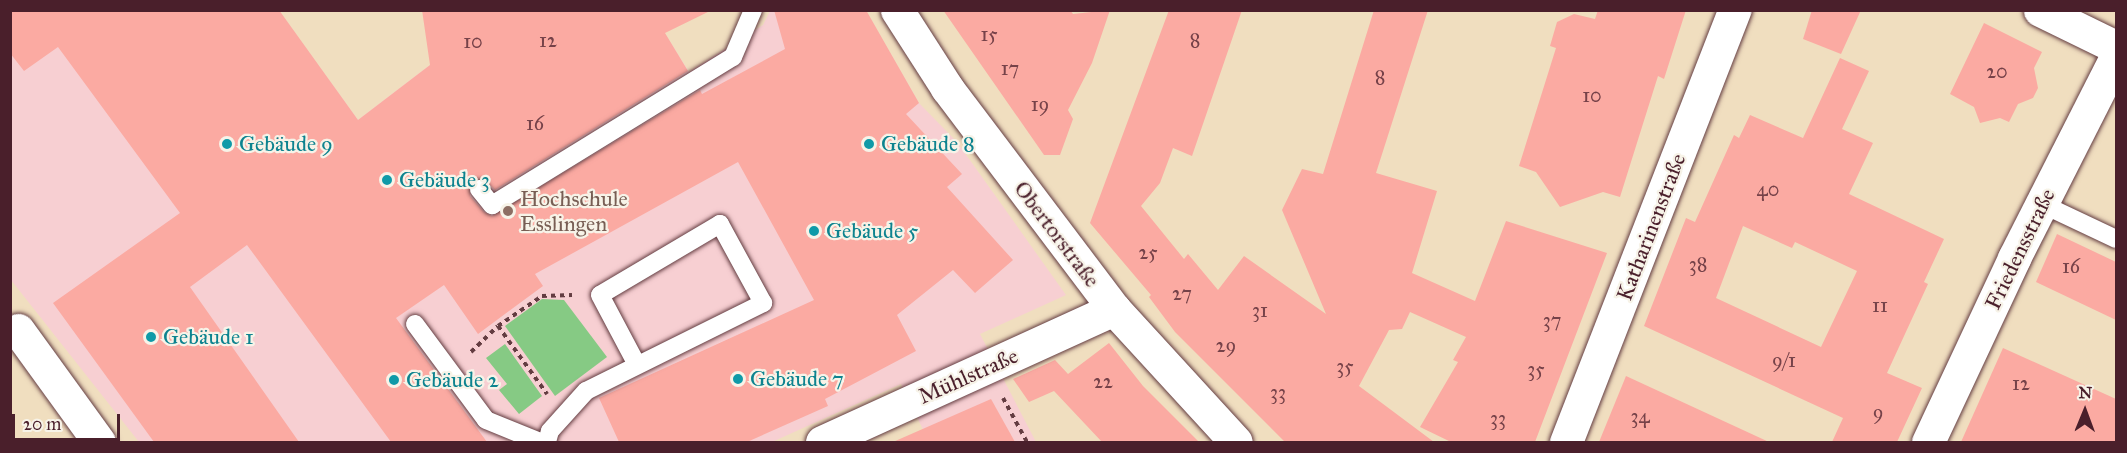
<!DOCTYPE html>
<html>
<head>
<meta charset="utf-8">
<style>
  body { margin:0 }
  #map { position:relative; width:2127px; height:453px; overflow:hidden; background:#f0debf; font-family:"IM FELL Great Primer",serif }
  div>[style] { position:absolute }
  .built>* { inset:0; background:#f7cfd2 }
  .green>* { inset:0; background:#86ca84 }
  .building>* { inset:0; background:#fbaaa2 }
  .path>* { height:4px; margin-top:-2px; transform-origin:0; background:repeating-linear-gradient(90deg,#633c41 0 4.5px,transparent 0 9px) }
  .roads { filter:drop-shadow(0 0 2px #633c41) drop-shadow(0 0 2px #633c41) }
  .service>* { height:18px; margin:-9px; padding:0 9px; transform-origin:9px; border-radius:9px; background:#fff }
  .minor>* { height:33px; margin:-16.5px; padding:0 16.5px; transform-origin:16.5px; border-radius:16.5px; background:#fff }
  .dots>* { width:16px; height:16px; translate:-50% -50%; box-sizing:border-box; border:3px solid #f7f3e8; border-radius:50% }
  span { translate:-50% -50%; white-space:nowrap; text-align:center; line-height:1.15; -webkit-text-stroke:4.5px #f7f3e8; paint-order:stroke }
  .number-label { font-size:20px; color:#764249 }
  .number-label span { -webkit-text-stroke-width:0 }
  .culture-label { font-size:22px; color:#0d838f }
  .left { translate:0 -50%; text-align:left }
  .education-label { font-size:22px; color:#785e54 }
  .street-label { font-size:22px; color:#4a1f2b }
  .frame { position:absolute; inset:0; border:12px solid #4a1f2b; pointer-events:none }
  .north { position:absolute; left:2055px; top:381px; width:60px; height:60px; -webkit-text-stroke:4px #f7f3e8; paint-order:stroke; rotate:1deg; font-size:16px; font-weight:700; line-height:24px; text-align:center; color:#4a1f2b }
  .north::after { content:''; display:block; margin:auto; width:21px; height:27px; background:#4a1f2b; clip-path:polygon(50% 0,100% 100%,50% 72%,0 100%) }
  .scale { position:absolute; left:12px; top:414px; width:108px; height:27px; box-sizing:border-box; border:3px solid #4a1f2b; border-top:0; padding-left:8px; font-size:18px; line-height:21px; white-space:nowrap; color:#4a1f2b; -webkit-text-stroke:4px #f7f3e8; paint-order:stroke }
</style>
</head>
<body>
<div id="map">
  <div class="built">
    <div style="clip-path:polygon(10px 11px,279px 11px,358px 120px,430px 65px,442px 82px,651px 11px,689px 72px,763px 25px,770px 11px,866px 11px,919px 103px,957px 142px,1066px 295px,980px 334px,1036px 442px,929px 442px,901px 384px,772px 442px,139px 442px,11px 280px)"></div>
  </div>
  <div class="green">
    <div style="clip-path:polygon(542px 299px,564px 300px,607px 357px,555px 396px,505px 326px)"></div>
    <div style="clip-path:polygon(505px 344px,542px 396px,519px 414px,499px 390px,507px 384px,486px 358px)"></div>
  </div>
  <div class="building">
    <div style="clip-path:polygon(10px 10px,279px 10px,358px 120px,430px 65px,422px 10px,712px 10px,665px 33px,688px 71px,495px 190px,484px 179px,471px 181px,470px 196px,484px 212px,492px 216px,700px 90px,702px 94px,785px 49px,774px 10px,866px 10px,919px 103px,906px 114px,962px 174px,947px 187px,1013px 260px,975px 293px,953px 270px,897px 315px,916px 351px,825px 399px,828px 406px,747px 442px,619px 442px,599px 398px,814px 300px,738px 162px,535px 274px,543px 286px,478px 334px,444px 285px,396px 318px,487px 442px,391px 442px,247px 245px,190px 287px,299px 442px,154px 442px,53px 303px,180px 213px,58px 47px,24px 71px,10px 53px)"></div>
    <div style="clip-path:polygon(943px 10px,1070px 10px,1073px 14px,1110px 10px,1092px 63px,1068px 110px,1073px 119px,1060px 155px,1044px 155px)"></div>
    <div style="clip-path:polygon(1169px 10px,1242px 10px,1192px 156px,1173px 148px,1160px 183px,1141px 206px,1184px 259px,1188px 254px,1218px 290px,1244px 256px,1326px 314px,1282px 210px,1302px 169px,1323px 174px,1374px 10px,1428px 10px,1376px 173px,1437px 191px,1412px 273px,1475px 301px,1506px 221px,1607px 253px,1535px 442px,1451px 442px,1420px 427px,1458px 362px,1453px 360px,1466px 337px,1410px 312px,1402px 329px,1389px 330px,1359px 386px,1434px 442px,1285px 442px,1175px 332px,1149px 297px,1151px 295px,1090px 223px)"></div>
    <div style="clip-path:polygon(1598px 10px,1686px 10px,1664px 79px,1658px 76px,1620px 197px,1603px 192px,1560px 207px,1536px 172px,1519px 166px,1556px 48px,1550px 46px,1557px 22px,1574px 14px,1595px 19px)"></div>
    <div style="clip-path:polygon(1812px 10px,1861px 10px,1841px 54px,1803px 39px)"></div>
    <div style="clip-path:polygon(1984px 23px,2042px 52px,2034px 68px,2038px 88px,2033px 98px,2018px 104px,2009px 122px,2000px 118px,1980px 123px,1974px 107px,1950px 94px)"></div>
    <div style="clip-path:polygon(evenodd,1840px 58px,1869px 71px,1842px 129px,1873px 143px,1849px 194px,1944px 239px,1924px 282px,1928px 284px,1887px 373px,1922px 388px,1897px 442px,1832px 442px,1843px 418px,1644px 326px,1686px 218px,1695px 222px,1734px 135px,1739px 138px,1750px 115px,1803px 138px,1840px 58px,1743px 226px,1792px 248px,1795px 242px,1857px 271px,1821px 347px,1716px 298px,1743px 226px)"></div>
    <div style="clip-path:polygon(2057px 234px,2116px 262px,2116px 320px,2036px 282px)"></div>
    <div style="clip-path:polygon(1109px 343px,1143px 386px,1199px 442px,1102px 442px,1054px 391px,1029px 402px,1013px 379px,1055px 360px,1068px 374px)"></div>
    <div style="clip-path:polygon(2003px 348px,2116px 399px,2116px 442px,1961px 442px)"></div>
    <div style="clip-path:polygon(1626px 376px,1769px 442px,1599px 442px)"></div>
    <div style="clip-path:polygon(991px 399px,1015px 442px,893px 442px)"></div>
  </div>
  <div class="path">
    <div style="left:498px;top:326px;width:84px;rotate:54.2deg"></div>
    <div style="left:471px;top:352px;width:37px;rotate:-44deg"></div>
    <div style="left:498px;top:326px;width:53px;rotate:-34.3deg"></div>
    <div style="left:542px;top:296px;width:30px;rotate:-2deg"></div>
    <div style="left:1003px;top:398px;width:50px;rotate:61.4deg"></div>
  </div>
  <div class="roads">
    <div class="service">
      <div style="left:479px;top:189px;width:21px;rotate:51deg"></div>
      <div style="left:492px;top:205px;width:283px;rotate:-31.6deg"></div>
      <div style="left:733px;top:57px;width:51px;rotate:-66.9deg"></div>
      <div style="left:2042px;top:204px;width:82px;rotate:25.3deg"></div>
      <div style="left:415px;top:324px;width:119px;rotate:53.5deg"></div>
      <div style="left:486px;top:420px;width:58px;rotate:22.2deg"></div>
      <div style="left:547px;top:442px;width:11px;rotate:-75deg"></div>
      <div style="left:550px;top:431px;width:54px;rotate:-48deg"></div>
      <div style="left:586px;top:391px;width:198px;rotate:-26.4deg"></div>
      <div style="left:763px;top:303px;width:90px;rotate:-118.6deg"></div>
      <div style="left:720px;top:224px;width:139px;rotate:149.4deg"></div>
      <div style="left:600px;top:295px;width:77px;rotate:62.1deg"></div>
    </div>
    <div class="minor">
      <div style="left:897px;top:10px;width:93px;rotate:57.3deg"></div>
      <div style="left:947px;top:88px;width:277px;rotate:52.9deg"></div>
      <div style="left:1114px;top:309px;width:180px;rotate:47.5deg"></div>
      <div style="left:2040px;top:10px;width:85px;rotate:26deg"></div>
      <div style="left:18px;top:330px;width:138px;rotate:54.1deg"></div>
      <div style="left:822px;top:442px;width:321px;rotate:-24.5deg"></div>
      <div style="left:1566px;top:442px;width:464px;rotate:-68.7deg"></div>
      <div style="left:1928px;top:442px;width:203px;rotate:-64.9deg"></div>
      <div style="left:2014px;top:258px;width:225px;rotate:-63.1deg"></div>
    </div>
  </div>
  <div class="dots">
    <div style="left:227px;top:144px;background:#0f9aa8"></div>
    <div style="left:869px;top:144px;background:#0f9aa8"></div>
    <div style="left:387px;top:180px;background:#0f9aa8"></div>
    <div style="left:508px;top:211px;background:#8d6e63"></div>
    <div style="left:814px;top:231px;background:#0f9aa8"></div>
    <div style="left:151px;top:337px;background:#0f9aa8"></div>
    <div style="left:738px;top:379px;background:#0f9aa8"></div>
    <div style="left:394px;top:380px;background:#0f9aa8"></div>
  </div>
  <div class="number-label">
    <span style="left:989px;top:34px">15</span>
    <span style="left:548px;top:40px">12</span>
    <span style="left:1195px;top:40px">8</span>
    <span style="left:473px;top:41px">10</span>
    <span style="left:1010px;top:68px">17</span>
    <span style="left:1997px;top:71px">20</span>
    <span style="left:1380px;top:77px">8</span>
    <span style="left:1592px;top:95px">10</span>
    <span style="left:1040px;top:104px">19</span>
    <span style="left:535px;top:123px">16</span>
    <span style="left:1768px;top:189px">40</span>
    <span style="left:1148px;top:252px">25</span>
    <span style="left:1698px;top:264px">38</span>
    <span style="left:2071px;top:266px">16</span>
    <span style="left:1182px;top:293px">27</span>
    <span style="left:1880px;top:305px">11</span>
    <span style="left:1260px;top:310px">31</span>
    <span style="left:1552px;top:320px">37</span>
    <span style="left:1226px;top:345px">29</span>
    <span style="left:1784px;top:360px">9/1</span>
    <span style="left:1345px;top:366px">35</span>
    <span style="left:1536px;top:369px">35</span>
    <span style="left:1103px;top:381px">22</span>
    <span style="left:2021px;top:383px">12</span>
    <span style="left:1278px;top:392px">33</span>
    <span style="left:1878px;top:412px">9</span>
    <span style="left:1640px;top:416px">34</span>
    <span style="left:1498px;top:418px">33</span>
  </div>
  <div class="culture-label">
    <span class="left" style="left:239px;top:144px">Gebäude 9</span>
    <span class="left" style="left:881px;top:144px">Gebäude 8</span>
    <span class="left" style="left:399px;top:180px">Gebäude 3</span>
    <span class="left" style="left:826px;top:231px">Gebäude 5</span>
    <span class="left" style="left:163px;top:337px">Gebäude 1</span>
    <span class="left" style="left:750px;top:379px">Gebäude 7</span>
    <span class="left" style="left:406px;top:380px">Gebäude 2</span>
  </div>
  <div class="education-label">
    <span class="left" style="left:520px;top:211px">Hochschule<br>Esslingen</span>
  </div>
  <div class="street-label">
    <span style="left:1651px;top:227px;rotate:-69deg">Katharinenstraße</span>
    <span style="left:1057px;top:234px;rotate:53deg">Obertorstraße</span>
    <span style="left:2020px;top:249px;rotate:-64deg">Friedensstraße</span>
    <span style="left:968px;top:376px;rotate:-24deg">Mühlstraße</span>
  </div>
  <div class="frame"></div>
  <div class="north">N</div>
  <div class="scale">20 m</div>
</div>
</body>
</html>
